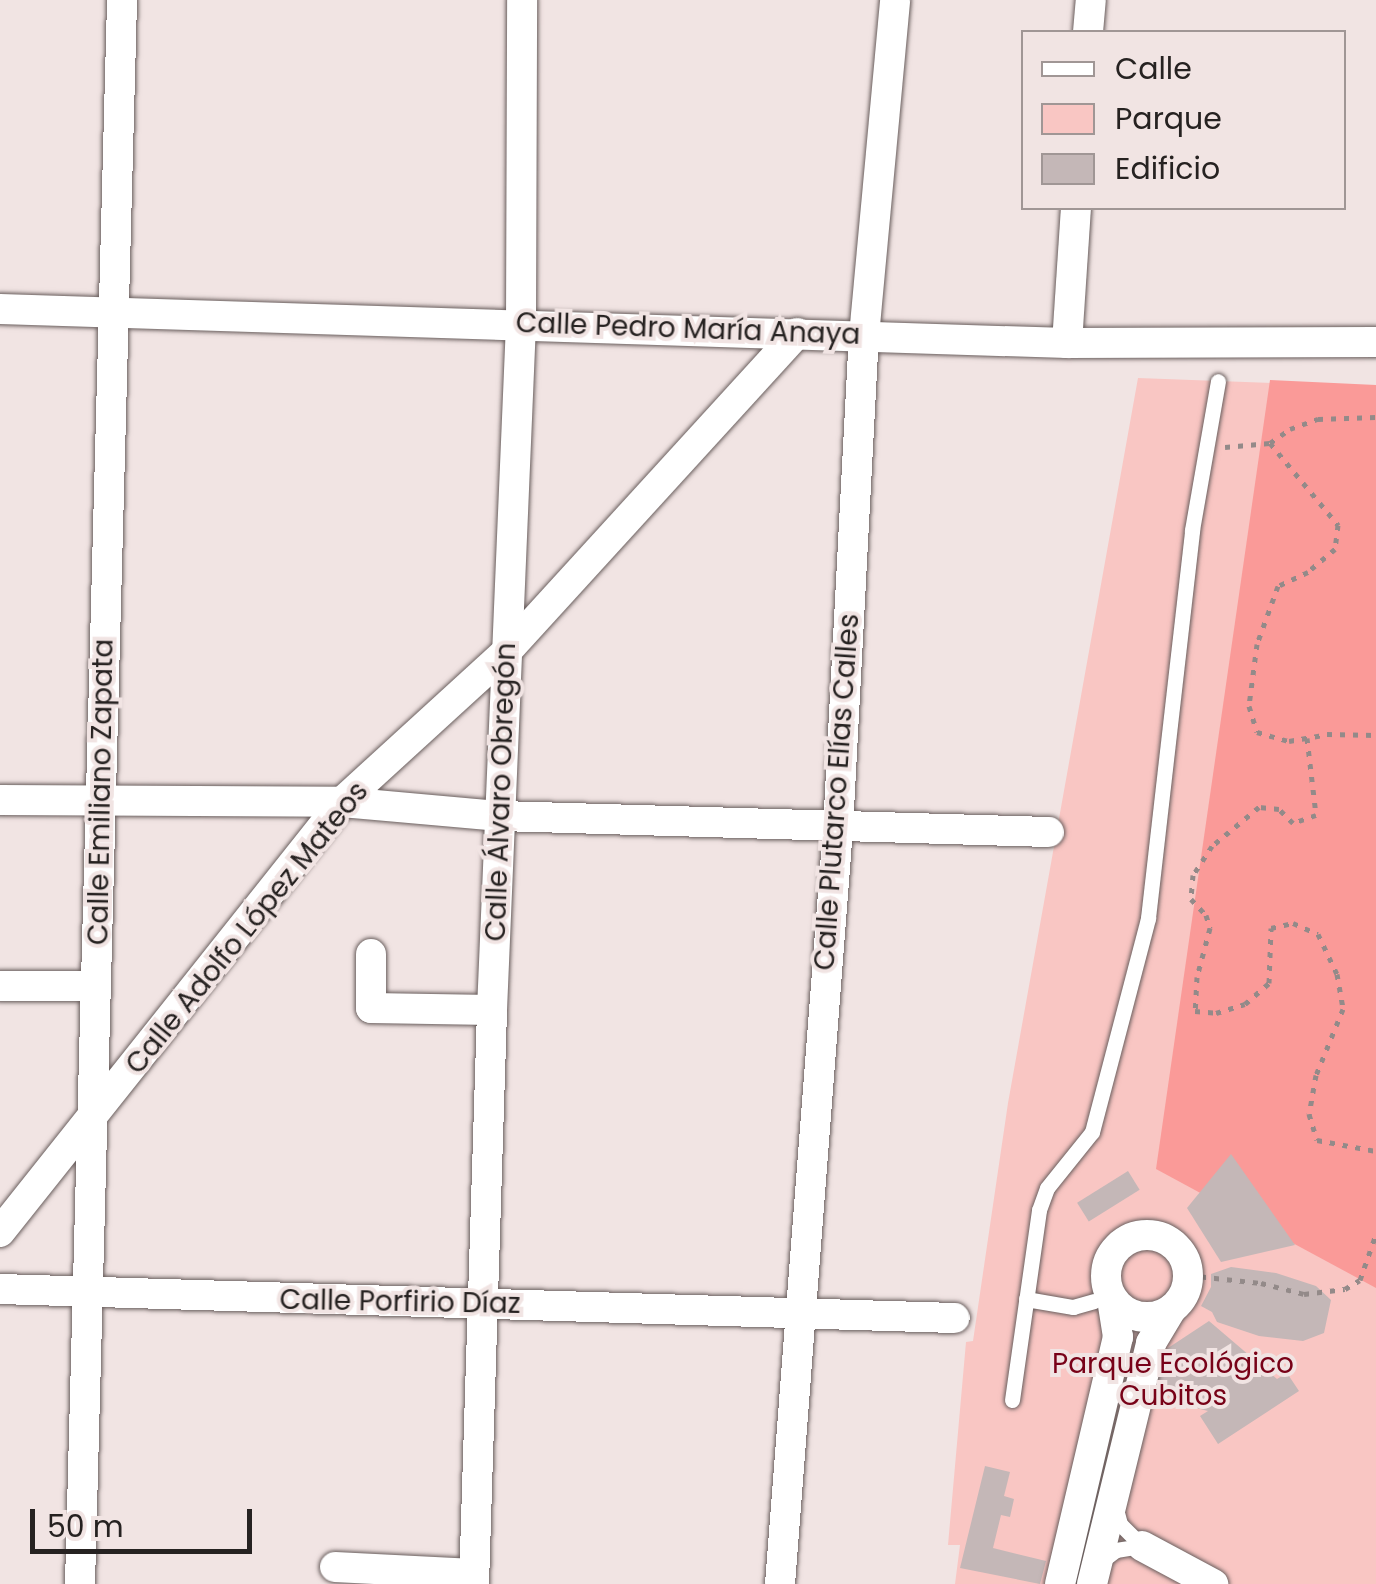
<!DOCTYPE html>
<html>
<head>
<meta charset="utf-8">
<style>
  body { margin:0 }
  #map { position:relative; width:1376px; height:1584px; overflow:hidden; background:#f1e4e3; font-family:Poppins,sans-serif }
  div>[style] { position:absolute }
  .green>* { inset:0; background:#f9c6c3 }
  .forest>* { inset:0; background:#fa9a98 }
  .building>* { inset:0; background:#c4b7b7; transform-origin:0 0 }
  .path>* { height:5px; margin-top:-2.5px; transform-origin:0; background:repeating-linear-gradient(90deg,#938a89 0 5px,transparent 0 13px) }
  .roads { filter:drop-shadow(0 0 2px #695e5d) drop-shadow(0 0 2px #695e5d) }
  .service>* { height:15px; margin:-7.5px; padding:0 7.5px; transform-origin:7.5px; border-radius:7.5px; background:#fff }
  .minor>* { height:30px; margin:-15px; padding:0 15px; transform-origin:15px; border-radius:15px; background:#fff }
  .minor>.ring { margin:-15px; padding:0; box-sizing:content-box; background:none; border:30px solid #fff; border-radius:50% }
  span { translate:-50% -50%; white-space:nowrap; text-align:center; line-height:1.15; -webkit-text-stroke:8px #f1e4e3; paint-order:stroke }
  .street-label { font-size:28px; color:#262221 }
  .park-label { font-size:28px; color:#780218 }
  .legend { position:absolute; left:1021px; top:30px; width:325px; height:180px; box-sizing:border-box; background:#f1e4e3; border:2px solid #a09695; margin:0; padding:12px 18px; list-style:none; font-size:30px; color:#262221 }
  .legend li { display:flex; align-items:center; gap:20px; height:50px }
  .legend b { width:50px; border:2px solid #a09695 }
  .scale { position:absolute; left:30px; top:1509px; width:222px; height:45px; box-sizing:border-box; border:5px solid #262221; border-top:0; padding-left:12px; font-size:30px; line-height:35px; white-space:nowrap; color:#262221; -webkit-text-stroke:8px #f1e4e3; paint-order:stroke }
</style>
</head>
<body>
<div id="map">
  <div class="green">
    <div style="clip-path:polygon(1138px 378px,1376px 387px,1376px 1584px,955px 1584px,960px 1545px,948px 1545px,966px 1342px,973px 1341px,1008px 1103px)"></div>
  </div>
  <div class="forest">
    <div style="clip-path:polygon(1270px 380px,1376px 385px,1376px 1288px,1156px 1169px)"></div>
  </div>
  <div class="building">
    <div style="clip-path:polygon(1231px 1154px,1295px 1245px,1221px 1262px,1187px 1208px)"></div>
    <div style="left:1128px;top:1171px;width:22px;height:60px;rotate:58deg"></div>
    <div style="clip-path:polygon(1231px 1267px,1276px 1273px,1316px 1286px,1331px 1300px,1324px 1333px,1303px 1341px,1259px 1336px,1217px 1322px,1212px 1312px,1201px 1306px,1211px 1287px,1211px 1274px)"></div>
    <div style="clip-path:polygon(1209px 1321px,1277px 1379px,1287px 1373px,1299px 1391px,1218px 1444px,1200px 1416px,1208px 1411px,1173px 1402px,1157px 1380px,1165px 1350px)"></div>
    <div style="clip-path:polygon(985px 1466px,1010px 1472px,1004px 1496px,1014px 1499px,1010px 1517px,1001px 1515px,993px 1548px,1046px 1561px,1040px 1584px,960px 1568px)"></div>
  </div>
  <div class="path">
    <div style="left:1270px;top:443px;width:107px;rotate:50.3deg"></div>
    <div style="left:1338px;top:525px;width:24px;rotate:97deg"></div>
    <div style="left:1335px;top:549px;width:35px;rotate:140deg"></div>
    <div style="left:1308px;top:572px;width:33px;rotate:155deg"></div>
    <div style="left:1278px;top:586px;width:62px;rotate:109.9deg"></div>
    <div style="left:1257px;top:644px;width:63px;rotate:97.4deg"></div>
    <div style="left:1249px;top:706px;width:27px;rotate:73deg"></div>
    <div style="left:1257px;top:732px;width:33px;rotate:16deg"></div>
    <div style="left:1289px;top:741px;width:39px;rotate:-10deg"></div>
    <div style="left:1327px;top:734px;width:49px;rotate:1.2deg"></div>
    <div style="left:1225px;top:447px;width:45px;rotate:-5.1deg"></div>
    <div style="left:1270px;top:443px;width:24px;rotate:-35deg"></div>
    <div style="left:1290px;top:429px;width:30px;rotate:-20deg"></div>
    <div style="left:1318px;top:419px;width:58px;rotate:-2deg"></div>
    <div style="left:1307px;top:738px;width:78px;rotate:83.3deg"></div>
    <div style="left:1316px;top:815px;width:24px;rotate:161deg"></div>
    <div style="left:1293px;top:823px;width:20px;rotate:-135deg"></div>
    <div style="left:1279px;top:809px;width:20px;rotate:-174deg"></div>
    <div style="left:1259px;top:807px;width:61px;rotate:140.3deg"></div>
    <div style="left:1212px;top:846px;width:35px;rotate:123deg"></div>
    <div style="left:1193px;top:875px;width:24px;rotate:95deg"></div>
    <div style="left:1191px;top:899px;width:22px;rotate:47deg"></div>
    <div style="left:1206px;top:915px;width:14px;rotate:73deg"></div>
    <div style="left:1210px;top:928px;width:51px;rotate:104.9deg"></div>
    <div style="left:1197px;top:977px;width:34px;rotate:93deg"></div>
    <div style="left:1195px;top:1011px;width:21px;rotate:5deg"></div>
    <div style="left:1216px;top:1013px;width:30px;rotate:-17deg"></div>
    <div style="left:1245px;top:1004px;width:32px;rotate:-41deg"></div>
    <div style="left:1269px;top:983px;width:55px;rotate:-87.9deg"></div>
    <div style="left:1271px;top:928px;width:23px;rotate:-13deg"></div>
    <div style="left:1293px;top:923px;width:27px;rotate:24deg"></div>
    <div style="left:1318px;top:934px;width:44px;rotate:64.6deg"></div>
    <div style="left:1337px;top:974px;width:36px;rotate:80deg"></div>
    <div style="left:1343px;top:1009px;width:71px;rotate:112.2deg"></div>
    <div style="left:1316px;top:1075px;width:40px;rotate:100deg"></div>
    <div style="left:1309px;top:1114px;width:27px;rotate:73deg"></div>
    <div style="left:1317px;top:1140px;width:60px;rotate:10.6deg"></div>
    <div style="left:1188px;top:1275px;width:73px;rotate:6.3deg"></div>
    <div style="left:1261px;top:1283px;width:44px;rotate:14.3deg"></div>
    <div style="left:1304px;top:1294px;width:41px;rotate:-7deg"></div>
    <div style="left:1345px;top:1289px;width:17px;rotate:-31deg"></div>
    <div style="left:1360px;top:1280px;width:49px;rotate:-70.8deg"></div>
  </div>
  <div class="roads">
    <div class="service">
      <div style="left:1026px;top:1299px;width:48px;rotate:9.7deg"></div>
      <div style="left:1073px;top:1307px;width:22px;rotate:-16deg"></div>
      <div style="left:1012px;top:1400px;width:192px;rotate:-81.9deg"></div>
      <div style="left:1039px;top:1210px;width:23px;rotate:-70deg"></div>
      <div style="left:1047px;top:1188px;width:72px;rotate:-51.2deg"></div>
      <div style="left:1092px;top:1132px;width:221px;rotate:-75.3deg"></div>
      <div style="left:1148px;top:918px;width:390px;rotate:-83.5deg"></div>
      <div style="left:1192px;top:530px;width:151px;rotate:-80.1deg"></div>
      <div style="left:1116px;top:1509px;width:16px;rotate:75deg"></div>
      <div style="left:1120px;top:1524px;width:31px;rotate:45deg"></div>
      <div style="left:1100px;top:1562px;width:20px;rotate:-37deg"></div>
      <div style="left:1116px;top:1550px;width:26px;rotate:-9deg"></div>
    </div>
    <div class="minor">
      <div style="left:1088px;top:32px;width:32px;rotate:-85deg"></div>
      <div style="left:0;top:309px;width:1068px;rotate:1.83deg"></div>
      <div style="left:1067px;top:343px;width:309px;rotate:-0.2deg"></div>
      <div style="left:1067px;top:343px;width:135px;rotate:-86.2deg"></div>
      <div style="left:0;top:800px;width:342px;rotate:0.3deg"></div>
      <div style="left:342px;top:802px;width:159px;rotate:5.1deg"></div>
      <div style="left:500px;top:816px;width:549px;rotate:1.67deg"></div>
      <div style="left:371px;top:954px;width:54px;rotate:90deg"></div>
      <div style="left:371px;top:1008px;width:121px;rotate:0.9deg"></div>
      <div style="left:0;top:986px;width:96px"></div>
      <div style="left:0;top:1232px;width:549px;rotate:-51.5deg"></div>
      <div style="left:342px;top:802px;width:222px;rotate:-42.4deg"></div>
      <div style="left:506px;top:652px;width:432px;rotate:-47.6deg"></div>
      <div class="ring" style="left:1106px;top:1235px;width:52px;height:52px"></div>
      <div style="left:0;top:1289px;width:955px;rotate:1.74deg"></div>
      <div style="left:1142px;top:1546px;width:81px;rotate:28.2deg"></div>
      <div style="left:335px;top:1567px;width:139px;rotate:2.9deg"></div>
      <div style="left:80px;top:1584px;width:1585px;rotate:-88.48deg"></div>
      <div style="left:474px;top:1584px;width:574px;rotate:-88.2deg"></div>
      <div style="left:492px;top:1010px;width:688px;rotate:-87.58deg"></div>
      <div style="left:521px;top:323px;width:323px;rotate:-89.8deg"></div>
      <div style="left:780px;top:1584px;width:757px;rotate:-85.61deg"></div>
      <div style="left:838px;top:829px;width:494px;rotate:-87deg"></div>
      <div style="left:864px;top:336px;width:337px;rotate:-84.7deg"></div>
      <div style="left:1060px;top:1584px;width:254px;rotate:-76.8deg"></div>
      <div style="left:1118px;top:1337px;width:38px;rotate:-99deg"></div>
      <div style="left:1092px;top:1584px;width:248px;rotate:-76.2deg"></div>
      <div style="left:1151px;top:1343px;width:39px;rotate:-59deg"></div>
    </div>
  </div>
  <div class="street-label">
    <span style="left:688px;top:329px;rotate:2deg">Calle Pedro María Anaya</span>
    <span style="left:101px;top:792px;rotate:-89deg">Calle Emiliano Zapata</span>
    <span style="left:501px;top:792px;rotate:-88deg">Calle Álvaro Obregón</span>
    <span style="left:837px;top:792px;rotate:-86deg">Calle Plutarco Elías Calles</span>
    <span style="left:247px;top:928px;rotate:-51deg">Calle Adolfo López Mateos</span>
    <span style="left:400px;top:1302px;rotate:1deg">Calle Porfirio Díaz</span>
  </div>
  <div class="park-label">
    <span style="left:1173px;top:1380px">Parque Ecológico<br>Cubitos</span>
  </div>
  <ul class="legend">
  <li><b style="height:12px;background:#fff"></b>Calle</li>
  <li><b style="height:28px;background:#f9c6c3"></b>Parque</li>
  <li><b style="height:28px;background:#c4b7b7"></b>Edificio</li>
  </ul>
  <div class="scale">50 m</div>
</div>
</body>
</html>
